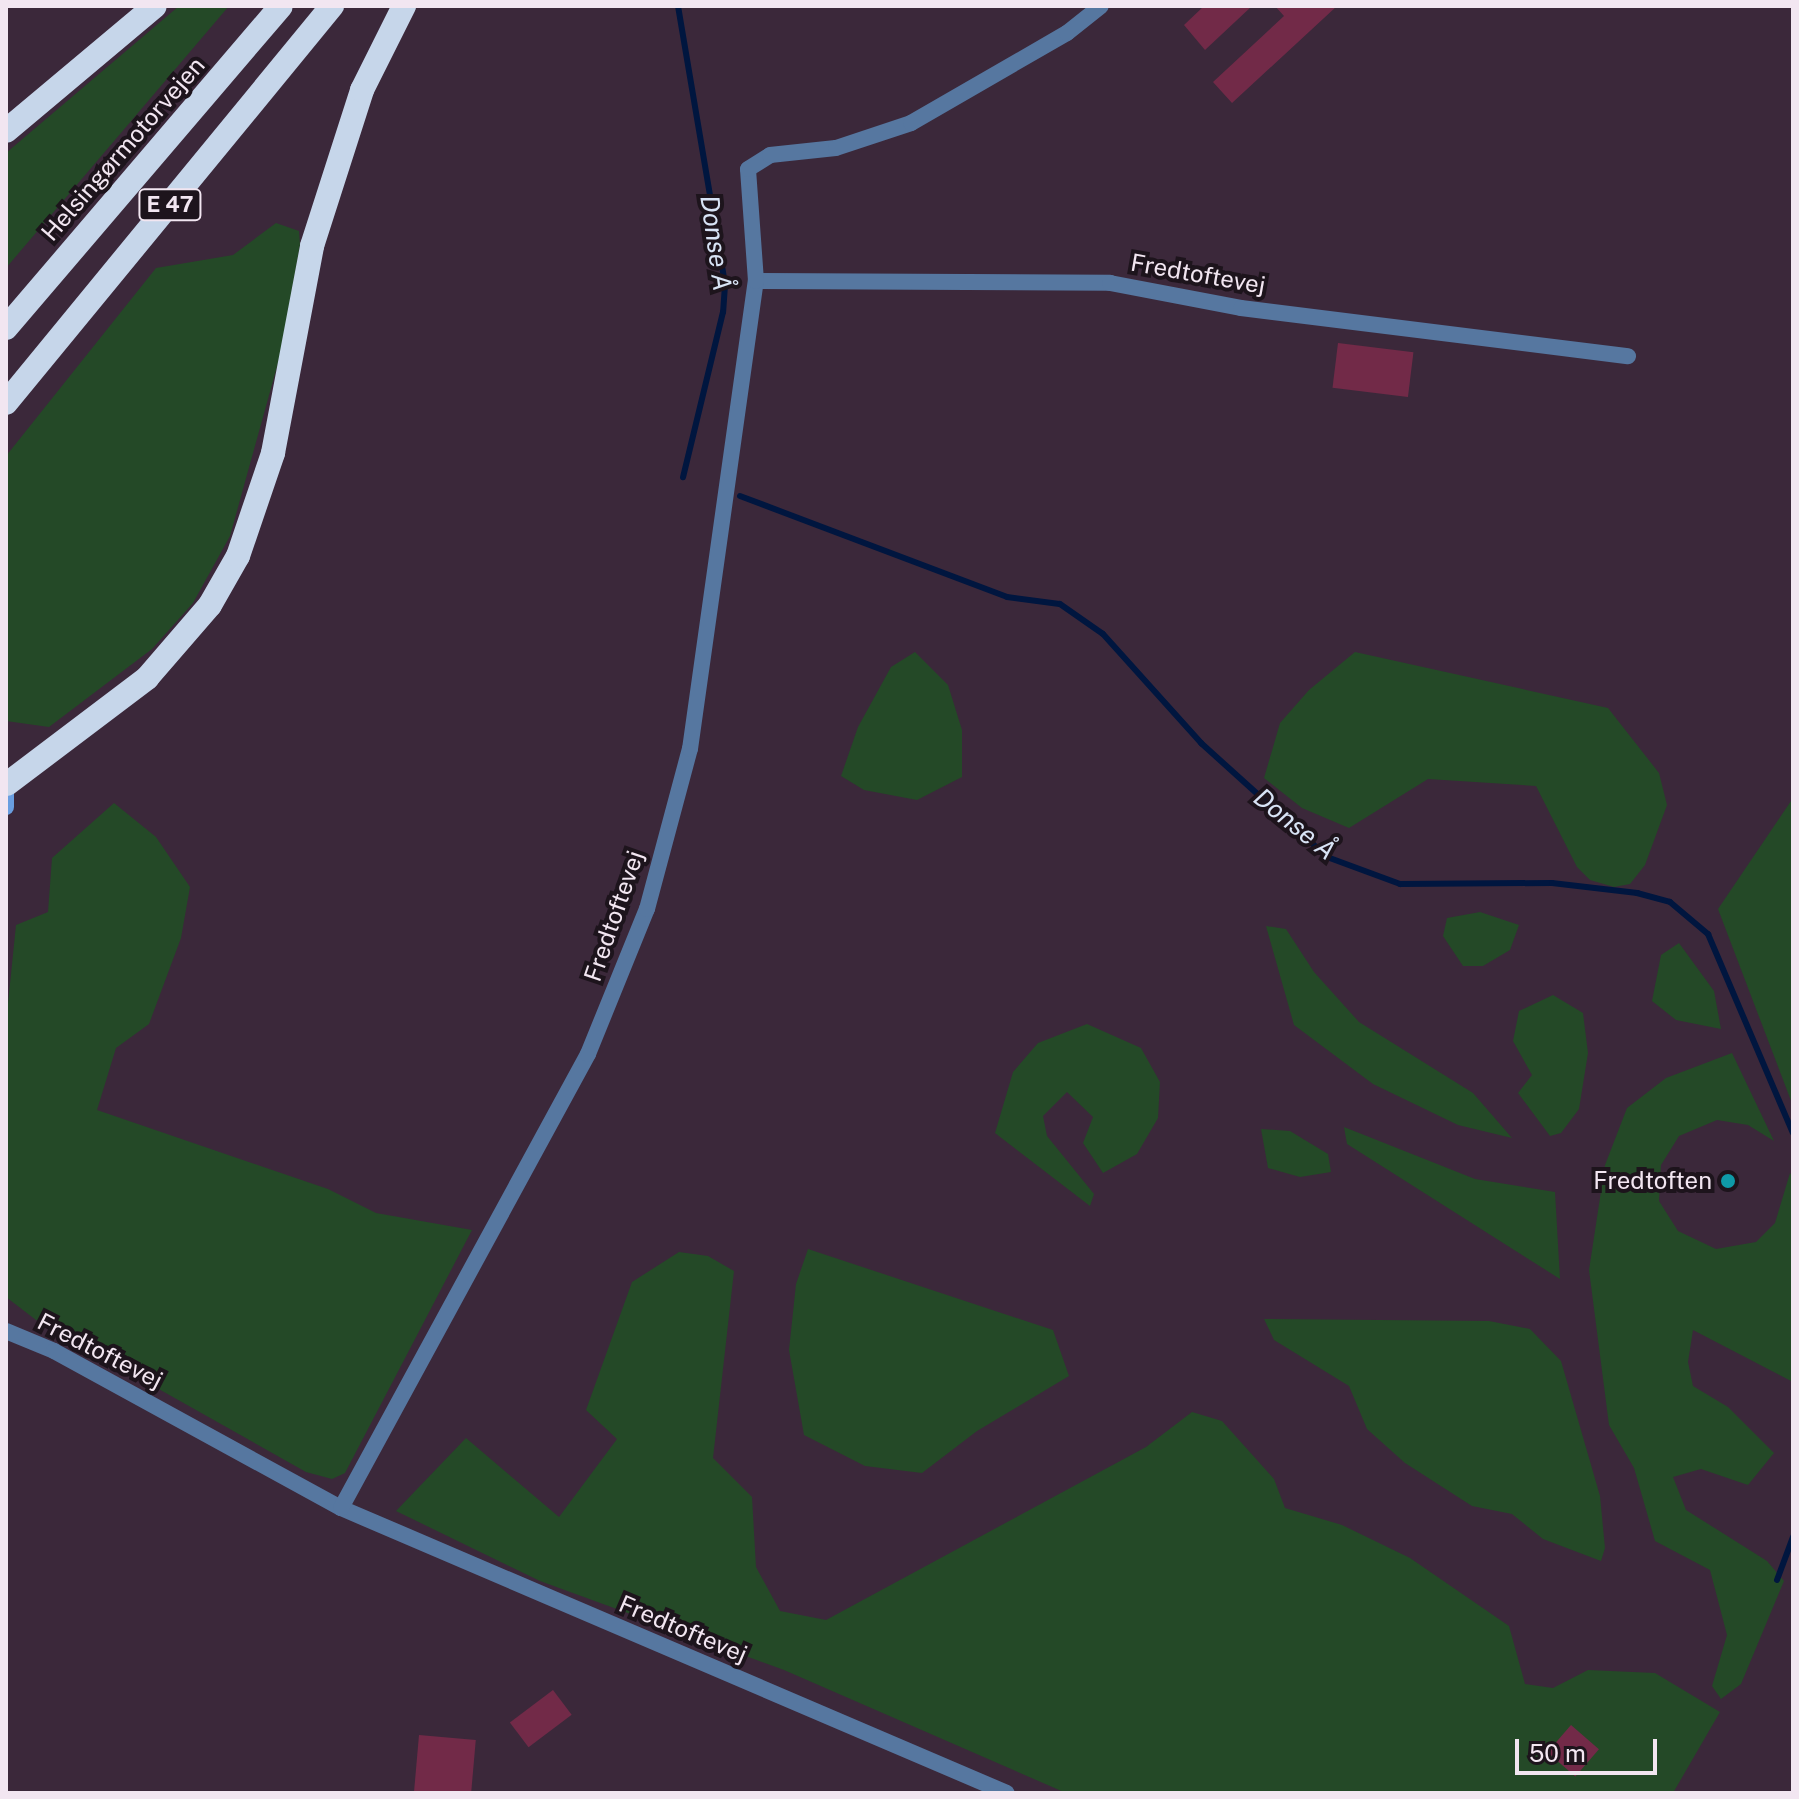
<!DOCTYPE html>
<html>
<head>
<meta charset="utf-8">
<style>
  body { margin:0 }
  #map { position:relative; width:1799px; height:1799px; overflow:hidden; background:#3b283a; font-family:"Public Sans",sans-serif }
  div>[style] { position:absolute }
  .green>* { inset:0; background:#244927 }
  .stream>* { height:6px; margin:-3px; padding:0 3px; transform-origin:3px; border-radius:3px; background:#00163f }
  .building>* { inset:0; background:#722a48; transform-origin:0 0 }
  .street>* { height:16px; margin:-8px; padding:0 8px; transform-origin:8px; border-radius:8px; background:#5677a0 }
  .secondary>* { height:16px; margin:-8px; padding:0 8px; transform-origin:8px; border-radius:8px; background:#699ee0 }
  .highway>* { height:24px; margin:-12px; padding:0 12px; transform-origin:12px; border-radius:12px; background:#c6d6ea }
  .dots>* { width:22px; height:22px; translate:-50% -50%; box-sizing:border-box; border:4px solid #1d141c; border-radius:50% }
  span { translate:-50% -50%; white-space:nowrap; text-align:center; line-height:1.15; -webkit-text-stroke:8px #1d141c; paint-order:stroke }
  .shield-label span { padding:2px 6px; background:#1d141c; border:2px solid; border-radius:6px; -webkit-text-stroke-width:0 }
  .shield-label { font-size:22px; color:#f2e6f1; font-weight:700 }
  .street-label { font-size:24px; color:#f2e6f1 }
  .poi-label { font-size:24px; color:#f2e6f1 }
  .right { translate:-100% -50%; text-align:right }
  .water-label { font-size:26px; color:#d8e3f5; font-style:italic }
  .frame { position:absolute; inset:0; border:8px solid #f2e6f1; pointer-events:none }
  .scale { position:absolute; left:1515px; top:1739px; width:142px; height:36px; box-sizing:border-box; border:4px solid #f2e6f1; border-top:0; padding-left:10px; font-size:24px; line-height:28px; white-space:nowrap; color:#f2e6f1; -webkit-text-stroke:6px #1d141c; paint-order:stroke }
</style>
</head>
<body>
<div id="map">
  <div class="green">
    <div style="clip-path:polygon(179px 6px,229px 6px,6px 268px,6px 153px)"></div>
    <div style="clip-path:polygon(276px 223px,299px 231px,300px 245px,281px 352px,230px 536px,193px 603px,152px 649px,49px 727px,6px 721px,6px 456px,156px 268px,233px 255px)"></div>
    <div style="clip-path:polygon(915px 652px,948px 685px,962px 730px,962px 777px,917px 800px,864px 790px,841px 776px,858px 727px,891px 667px)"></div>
    <div style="clip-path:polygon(1355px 652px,1608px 708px,1659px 773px,1667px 805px,1645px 865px,1630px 884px,1614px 887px,1590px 880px,1577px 867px,1536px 786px,1428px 779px,1349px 828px,1302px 808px,1264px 778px,1280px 723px,1309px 690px)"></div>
    <div style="clip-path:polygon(1793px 798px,1793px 1106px,1718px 909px)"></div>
    <div style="clip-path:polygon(114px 803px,156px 837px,190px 887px,181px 938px,149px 1024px,116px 1048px,97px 1110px,328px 1189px,376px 1213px,472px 1230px,345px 1473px,332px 1479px,306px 1472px,36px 1320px,6px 1297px,6px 1023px,16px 925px,48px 912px,52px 858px)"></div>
    <div style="clip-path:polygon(1480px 912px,1519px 925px,1510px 950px,1483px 966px,1463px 966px,1443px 936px,1447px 918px)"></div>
    <div style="clip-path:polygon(1266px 926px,1286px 929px,1314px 972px,1359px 1022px,1473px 1093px,1512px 1138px,1458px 1125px,1373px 1084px,1294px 1025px)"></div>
    <div style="clip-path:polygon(1679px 943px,1714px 991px,1721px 1029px,1676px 1020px,1652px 1001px,1661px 955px)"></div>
    <div style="clip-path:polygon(1553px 995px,1583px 1013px,1588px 1053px,1579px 1109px,1561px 1133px,1550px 1136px,1518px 1093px,1532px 1075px,1513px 1041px,1519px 1011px)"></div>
    <div style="clip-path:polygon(1087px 1024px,1141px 1048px,1160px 1082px,1158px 1118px,1137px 1154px,1103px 1173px,1083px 1143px,1093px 1117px,1067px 1092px,1043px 1116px,1047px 1136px,1094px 1194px,1090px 1206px,995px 1133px,1013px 1072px,1038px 1043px)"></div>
    <div style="clip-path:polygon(1732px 1053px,1774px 1141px,1748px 1125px,1717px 1120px,1679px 1136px,1661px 1165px,1659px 1201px,1678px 1231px,1716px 1249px,1756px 1242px,1775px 1223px,1790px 1173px,1793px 1179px,1793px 1382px,1693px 1330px,1688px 1362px,1693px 1386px,1728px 1407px,1774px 1453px,1748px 1485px,1701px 1469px,1673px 1477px,1686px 1510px,1767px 1561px,1784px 1581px,1741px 1684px,1721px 1699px,1712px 1686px,1727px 1635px,1710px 1570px,1655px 1541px,1634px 1468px,1609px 1425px,1589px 1270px,1605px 1165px,1627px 1108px,1666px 1078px)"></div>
    <div style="clip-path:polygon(1344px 1127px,1475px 1179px,1555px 1192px,1560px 1279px,1347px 1144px)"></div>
    <div style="clip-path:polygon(1261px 1129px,1290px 1131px,1328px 1154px,1331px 1172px,1300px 1177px,1268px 1168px)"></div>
    <div style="clip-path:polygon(808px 1249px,1053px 1330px,1069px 1376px,977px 1431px,922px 1473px,865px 1466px,804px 1435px,789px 1350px,796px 1284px)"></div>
    <div style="clip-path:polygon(679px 1252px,708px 1256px,734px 1271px,713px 1458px,752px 1497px,756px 1567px,780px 1611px,826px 1620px,1146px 1447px,1192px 1412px,1222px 1421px,1274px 1479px,1285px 1508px,1342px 1525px,1410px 1558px,1509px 1626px,1525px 1684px,1553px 1688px,1588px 1670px,1655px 1673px,1720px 1712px,1673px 1793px,1066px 1793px,784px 1670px,540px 1581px,396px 1511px,466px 1438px,559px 1517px,617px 1439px,586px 1410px,632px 1282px)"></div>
    <div style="clip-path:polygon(1264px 1319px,1489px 1321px,1530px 1329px,1561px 1361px,1600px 1496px,1605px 1548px,1601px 1561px,1543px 1539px,1512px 1514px,1472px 1506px,1405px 1463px,1367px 1429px,1349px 1386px,1274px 1340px)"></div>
  </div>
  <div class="stream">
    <div style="left:678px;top:6px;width:283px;rotate:80.4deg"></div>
    <div style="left:725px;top:285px;width:27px;rotate:94deg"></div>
    <div style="left:723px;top:312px;width:170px;rotate:103.6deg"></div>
    <div style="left:740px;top:496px;width:285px;rotate:20.7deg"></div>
    <div style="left:1007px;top:597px;width:53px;rotate:7.5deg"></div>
    <div style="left:1060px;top:604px;width:52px;rotate:34.9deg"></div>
    <div style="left:1103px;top:634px;width:147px;rotate:48deg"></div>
    <div style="left:1201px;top:743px;width:170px;rotate:42.1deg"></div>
    <div style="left:1327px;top:857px;width:78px;rotate:20.3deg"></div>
    <div style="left:1400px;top:884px;width:152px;rotate:-0.4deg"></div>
    <div style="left:1552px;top:883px;width:86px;rotate:6.7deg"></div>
    <div style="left:1637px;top:893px;width:34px;rotate:15deg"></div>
    <div style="left:1670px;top:902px;width:50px;rotate:40.1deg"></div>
    <div style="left:1708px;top:934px;width:216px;rotate:66.9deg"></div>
    <div style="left:1777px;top:1580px;width:46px;rotate:-69.6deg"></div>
  </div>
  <div class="building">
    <div style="clip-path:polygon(1204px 6px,1252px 6px,1205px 50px,1184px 25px)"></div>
    <div style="clip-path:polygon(1275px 6px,1337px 6px,1232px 103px,1213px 82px,1284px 16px)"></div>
    <div style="left:1338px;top:343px;width:76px;height:45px;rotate:7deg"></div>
    <div style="left:553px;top:1690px;width:31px;height:54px;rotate:53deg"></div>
    <div style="left:1571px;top:1725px;width:37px;height:36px;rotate:41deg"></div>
    <div style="left:419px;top:1735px;width:57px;height:58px;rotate:5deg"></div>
  </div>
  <div class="street">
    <div style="left:756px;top:281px;width:354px;rotate:0.3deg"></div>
    <div style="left:1110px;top:283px;width:133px;rotate:10.8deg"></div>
    <div style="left:1241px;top:308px;width:390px;rotate:7.1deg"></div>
    <div style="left:6px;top:1331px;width:52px;rotate:22.6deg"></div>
    <div style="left:54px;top:1351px;width:327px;rotate:28.7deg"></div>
    <div style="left:341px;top:1508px;width:724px;rotate:23.17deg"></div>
    <div style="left:341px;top:1508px;width:517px;rotate:-61.45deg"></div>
    <div style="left:588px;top:1054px;width:157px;rotate:-67.9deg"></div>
    <div style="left:647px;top:909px;width:166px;rotate:-75deg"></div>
    <div style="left:690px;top:749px;width:473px;rotate:-82deg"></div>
    <div style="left:756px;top:281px;width:112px;rotate:-94.1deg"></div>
    <div style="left:748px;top:169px;width:26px;rotate:-32deg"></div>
    <div style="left:770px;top:155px;width:66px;rotate:-6.1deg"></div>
    <div style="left:836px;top:148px;width:79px;rotate:-18.4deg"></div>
    <div style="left:911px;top:123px;width:180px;rotate:-30deg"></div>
    <div style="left:1067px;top:33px;width:43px;rotate:-38.5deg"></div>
  </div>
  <div class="secondary">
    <div style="left:6px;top:782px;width:25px;rotate:90deg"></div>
  </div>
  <div class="highway">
    <div style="left:6px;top:131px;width:194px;rotate:-40deg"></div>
    <div style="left:6px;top:328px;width:423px;rotate:-49.5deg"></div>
    <div style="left:6px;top:403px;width:514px;rotate:-50.61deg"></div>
    <div style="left:7px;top:784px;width:176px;rotate:-37.1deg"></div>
    <div style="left:147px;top:678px;width:96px;rotate:-49.2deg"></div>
    <div style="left:210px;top:605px;width:56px;rotate:-60.3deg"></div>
    <div style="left:238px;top:556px;width:109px;rotate:-71.2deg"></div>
    <div style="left:273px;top:453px;width:211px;rotate:-79.3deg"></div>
    <div style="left:312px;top:246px;width:164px;rotate:-72.2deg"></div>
    <div style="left:362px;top:90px;width:94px;rotate:-63.4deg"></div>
  </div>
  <div class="dots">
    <div style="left:1728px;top:1181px;background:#0f9aa8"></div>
  </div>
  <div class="shield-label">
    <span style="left:170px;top:205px">E 47</span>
  </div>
  <div class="street-label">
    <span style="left:123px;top:149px;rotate:-49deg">Helsingørmotorvejen</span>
    <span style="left:1198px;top:274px;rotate:10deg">Fredtoftevej</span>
    <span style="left:614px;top:916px;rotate:-71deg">Fredtoftevej</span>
    <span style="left:100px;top:1351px;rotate:27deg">Fredtoftevej</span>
    <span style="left:683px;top:1629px;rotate:23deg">Fredtoftevej</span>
  </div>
  <div class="poi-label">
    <span class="right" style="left:1712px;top:1181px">Fredtoften</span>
  </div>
  <div class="water-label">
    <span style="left:716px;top:243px;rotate:82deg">Donse Å</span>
    <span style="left:1295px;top:824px;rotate:39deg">Donse Å</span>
  </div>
  <div class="frame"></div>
  <div class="scale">50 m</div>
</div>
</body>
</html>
